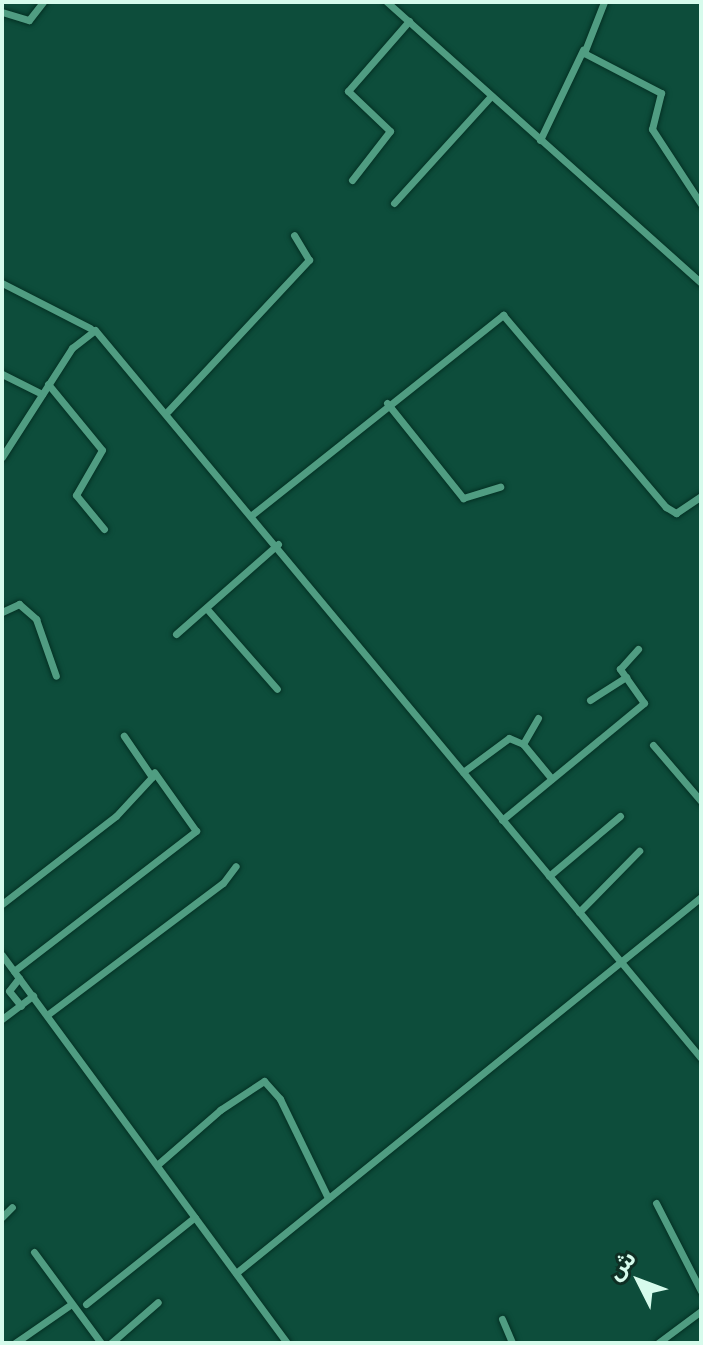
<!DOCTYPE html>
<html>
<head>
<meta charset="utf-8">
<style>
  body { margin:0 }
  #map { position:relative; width:703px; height:1345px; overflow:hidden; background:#0d4d3b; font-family:Quicksand,"Noto Sans Arabic",sans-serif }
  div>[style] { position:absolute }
  .roads { filter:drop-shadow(0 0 2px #043023) drop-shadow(0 0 2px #043023) }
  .minor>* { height:7px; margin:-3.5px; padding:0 3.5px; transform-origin:3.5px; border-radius:3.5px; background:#509d82 }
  span { translate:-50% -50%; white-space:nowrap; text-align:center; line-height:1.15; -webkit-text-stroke:7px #0e2f24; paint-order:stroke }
  .frame { position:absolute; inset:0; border:4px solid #d6fbec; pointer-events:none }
  .north { position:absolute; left:599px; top:1241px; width:80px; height:80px; -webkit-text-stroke:6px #0e2f24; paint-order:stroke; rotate:312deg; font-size:22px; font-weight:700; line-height:32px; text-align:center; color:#d6fbec }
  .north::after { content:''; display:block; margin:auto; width:28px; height:36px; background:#d6fbec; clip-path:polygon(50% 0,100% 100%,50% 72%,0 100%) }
</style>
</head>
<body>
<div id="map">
  <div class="roads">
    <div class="minor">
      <div style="left:387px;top:2px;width:421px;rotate:41.8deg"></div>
      <div style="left:604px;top:2px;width:55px;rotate:111.4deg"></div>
      <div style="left:584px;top:53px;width:87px;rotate:27.5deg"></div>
      <div style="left:661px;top:93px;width:37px;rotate:104deg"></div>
      <div style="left:652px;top:129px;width:90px;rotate:56.8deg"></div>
      <div style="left:2px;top:12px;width:28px;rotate:17deg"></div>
      <div style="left:29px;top:20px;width:23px;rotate:-52deg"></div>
      <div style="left:540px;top:140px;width:100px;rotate:-64.5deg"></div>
      <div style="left:352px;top:180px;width:62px;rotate:-52.2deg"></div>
      <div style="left:390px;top:131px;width:58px;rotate:-136.4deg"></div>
      <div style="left:348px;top:91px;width:93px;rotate:-48.9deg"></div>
      <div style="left:394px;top:203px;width:144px;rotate:-47.8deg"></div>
      <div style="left:2px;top:283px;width:99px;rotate:27.1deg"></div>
      <div style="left:2px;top:374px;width:45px;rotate:26.6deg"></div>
      <div style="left:48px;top:384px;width:85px;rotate:50.7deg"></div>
      <div style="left:102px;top:450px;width:52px;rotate:120deg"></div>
      <div style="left:76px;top:495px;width:44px;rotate:50.5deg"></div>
      <div style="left:387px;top:403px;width:122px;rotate:51.3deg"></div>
      <div style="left:463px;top:498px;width:39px;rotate:-17deg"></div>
      <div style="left:168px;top:411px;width:207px;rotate:-47deg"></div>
      <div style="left:309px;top:260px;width:29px;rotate:-121deg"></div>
      <div style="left:2px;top:457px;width:130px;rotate:-57.3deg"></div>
      <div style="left:72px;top:348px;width:29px;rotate:-38deg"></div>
      <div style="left:95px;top:330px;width:947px;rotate:50.23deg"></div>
      <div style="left:253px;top:514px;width:320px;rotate:-38.5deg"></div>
      <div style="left:503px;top:315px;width:252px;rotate:49.7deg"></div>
      <div style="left:666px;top:507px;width:12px;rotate:31deg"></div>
      <div style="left:676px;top:513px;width:30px;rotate:-34deg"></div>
      <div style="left:207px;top:609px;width:106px;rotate:48.8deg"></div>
      <div style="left:2px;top:612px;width:19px;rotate:-25deg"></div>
      <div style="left:19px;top:604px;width:23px;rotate:41deg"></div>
      <div style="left:36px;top:619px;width:60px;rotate:70.7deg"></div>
      <div style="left:176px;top:634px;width:136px;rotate:-41.4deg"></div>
      <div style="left:590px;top:700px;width:43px;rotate:-32.6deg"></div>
      <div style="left:523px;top:744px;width:30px;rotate:-60deg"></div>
      <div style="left:653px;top:745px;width:74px;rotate:49.4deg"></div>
      <div style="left:463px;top:772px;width:57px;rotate:-36.5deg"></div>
      <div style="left:509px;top:738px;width:15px;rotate:23deg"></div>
      <div style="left:523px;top:744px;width:45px;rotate:50.4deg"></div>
      <div style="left:502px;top:820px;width:184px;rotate:-39.5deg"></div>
      <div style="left:644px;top:703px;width:42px;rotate:-125.2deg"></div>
      <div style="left:620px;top:669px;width:27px;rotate:-48deg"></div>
      <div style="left:549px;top:876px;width:93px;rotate:-40.2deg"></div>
      <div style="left:2px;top:904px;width:144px;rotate:-37.7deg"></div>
      <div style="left:116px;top:816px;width:53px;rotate:-47.3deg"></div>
      <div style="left:152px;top:777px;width:50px;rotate:-124.3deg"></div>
      <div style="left:579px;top:912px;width:86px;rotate:-45.5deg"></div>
      <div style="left:2px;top:955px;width:481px;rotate:53.7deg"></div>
      <div style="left:14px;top:971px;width:230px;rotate:-37.6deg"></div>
      <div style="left:196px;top:831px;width:72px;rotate:-125.4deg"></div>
      <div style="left:19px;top:978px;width:16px;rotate:128deg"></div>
      <div style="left:9px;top:991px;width:19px;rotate:51deg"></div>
      <div style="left:47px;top:1015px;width:220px;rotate:-36.9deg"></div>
      <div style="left:223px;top:883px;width:21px;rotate:-53deg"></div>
      <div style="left:2px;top:1019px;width:39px;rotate:-37deg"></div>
      <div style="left:157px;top:1165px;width:84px;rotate:-41.1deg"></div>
      <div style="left:220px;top:1110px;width:53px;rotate:-33.4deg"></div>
      <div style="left:264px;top:1081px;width:24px;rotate:48deg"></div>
      <div style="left:280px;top:1099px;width:110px;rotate:64.1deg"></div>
      <div style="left:656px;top:1203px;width:99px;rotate:62.9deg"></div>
      <div style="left:2px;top:1217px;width:14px;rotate:-45deg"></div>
      <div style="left:34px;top:1252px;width:113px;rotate:53.6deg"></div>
      <div style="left:236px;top:1273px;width:598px;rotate:-38.96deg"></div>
      <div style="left:86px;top:1304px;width:139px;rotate:-38.6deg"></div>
      <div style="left:502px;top:1319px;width:26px;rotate:67deg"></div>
      <div style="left:15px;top:1343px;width:67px;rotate:-34.6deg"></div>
      <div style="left:111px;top:1343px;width:62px;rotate:-41.1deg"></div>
      <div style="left:658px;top:1343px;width:54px;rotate:-36.7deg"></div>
    </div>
  </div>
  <div class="frame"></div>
  <div class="north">ش</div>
</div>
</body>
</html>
